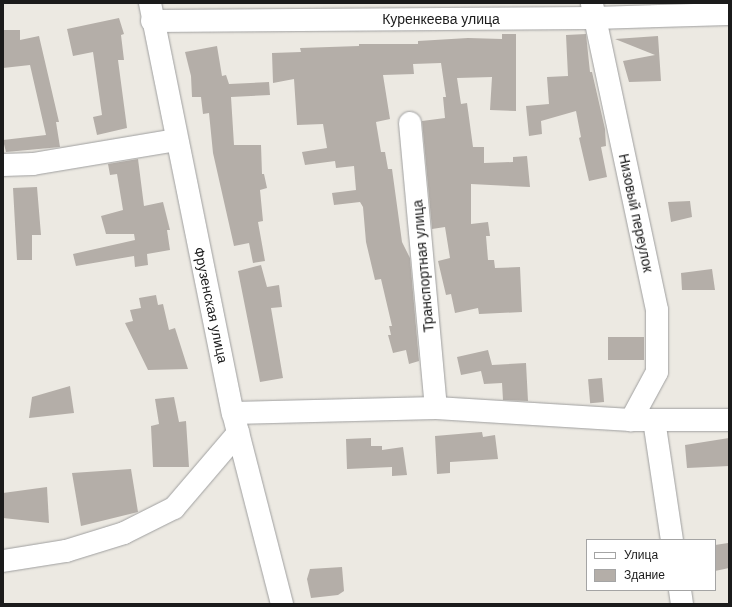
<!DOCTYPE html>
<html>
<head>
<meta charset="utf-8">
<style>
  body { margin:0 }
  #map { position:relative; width:732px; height:607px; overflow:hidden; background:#ece9e2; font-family:Helvetica,sans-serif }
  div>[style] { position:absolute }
  .building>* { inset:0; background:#b4aea8; transform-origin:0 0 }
  .roads { filter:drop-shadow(0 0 1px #9f9f9f) drop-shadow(0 0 1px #9f9f9f) }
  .minor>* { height:22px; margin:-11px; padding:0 11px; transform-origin:11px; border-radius:11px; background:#fff }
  span { translate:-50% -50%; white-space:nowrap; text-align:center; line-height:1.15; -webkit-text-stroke:3px #fff; paint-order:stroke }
  .street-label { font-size:14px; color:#1b1b1b }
  .frame { position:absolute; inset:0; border:4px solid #1b1b1b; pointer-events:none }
  .legend { position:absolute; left:586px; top:539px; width:130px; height:52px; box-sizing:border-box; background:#fff; border:1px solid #a4a4a4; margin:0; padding:5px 7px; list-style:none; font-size:12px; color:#1b1b1b }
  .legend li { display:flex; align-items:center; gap:8px; height:20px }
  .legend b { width:20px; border:1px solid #a4a4a4 }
</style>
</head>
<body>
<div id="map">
  <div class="building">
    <div style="clip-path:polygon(119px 18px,124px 34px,121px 35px,124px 60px,118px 60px,127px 128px,97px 135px,93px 117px,102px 115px,93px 52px,73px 56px,67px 29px)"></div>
    <div style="clip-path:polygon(3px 30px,20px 30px,20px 40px,39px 36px,59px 122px,56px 122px,60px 147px,6px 152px,3px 140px,46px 135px,30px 65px,3px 68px)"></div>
    <div style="clip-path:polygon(502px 34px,516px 34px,516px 111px,490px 110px,492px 77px,457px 78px,461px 104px,467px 103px,473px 147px,484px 147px,484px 163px,513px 162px,513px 157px,527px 156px,530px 187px,471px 184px,471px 224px,488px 222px,490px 236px,486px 236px,488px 260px,494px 260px,495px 268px,520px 267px,522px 312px,479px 314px,478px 308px,455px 313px,451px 294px,446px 295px,438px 261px,450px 258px,445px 227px,432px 229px,422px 121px,445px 118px,443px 97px,446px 97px,441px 63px,413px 64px,414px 74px,383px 75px,390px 119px,376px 122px,381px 152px,385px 152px,388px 169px,392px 169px,402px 242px,410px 258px,419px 361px,409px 364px,406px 350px,393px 353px,388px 335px,391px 335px,389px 326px,392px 326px,381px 279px,375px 280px,366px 242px,363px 207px,360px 202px,334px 205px,332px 193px,356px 190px,354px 166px,336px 168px,335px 161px,305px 165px,302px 152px,327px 148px,323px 124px,297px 125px,294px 79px,273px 83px,272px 53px,301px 52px,300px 48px,359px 46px,359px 44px,418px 44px,418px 41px,468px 38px,502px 39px)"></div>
    <div style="clip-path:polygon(586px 34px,590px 72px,592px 72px,605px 129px,606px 146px,601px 147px,607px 177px,589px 181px,579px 138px,581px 137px,576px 111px,541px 121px,542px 134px,529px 136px,526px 106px,549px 104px,547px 77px,568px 76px,566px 35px)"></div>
    <div style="clip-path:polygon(658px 36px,661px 81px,629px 82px,623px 61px,655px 55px,615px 39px)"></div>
    <div style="clip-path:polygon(217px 46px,222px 76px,226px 75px,229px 84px,269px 82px,270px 95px,231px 97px,234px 145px,261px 145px,262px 174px,264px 174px,267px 188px,260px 190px,263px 221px,258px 222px,265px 261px,253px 263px,249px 243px,234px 246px,213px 153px,209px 113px,203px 114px,201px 97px,192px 97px,191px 76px,185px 52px)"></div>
    <div style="clip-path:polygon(138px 159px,144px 206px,163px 202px,170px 230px,167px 230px,170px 250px,147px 254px,148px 265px,135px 267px,134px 256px,76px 266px,73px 254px,135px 240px,134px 234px,106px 234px,101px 216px,123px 210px,117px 174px,110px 175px,108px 164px)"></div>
    <div style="clip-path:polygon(37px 187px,41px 235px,32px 235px,32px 260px,17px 260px,13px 188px)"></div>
    <div style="clip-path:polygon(690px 201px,692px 217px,671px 222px,668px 202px)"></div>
    <div style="clip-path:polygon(261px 265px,267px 287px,279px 285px,282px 307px,271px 308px,283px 378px,260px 382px,238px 271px)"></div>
    <div style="clip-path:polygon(712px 269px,715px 290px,682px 290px,681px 273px)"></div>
    <div style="clip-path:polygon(156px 295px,158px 305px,163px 304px,169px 330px,175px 328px,188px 369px,148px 370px,125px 323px,133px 321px,130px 310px,141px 308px,139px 298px)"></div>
    <div style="left:644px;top:337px;width:23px;height:36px;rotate:90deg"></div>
    <div style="clip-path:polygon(488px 350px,492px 365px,526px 363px,528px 401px,503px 400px,502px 383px,484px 384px,481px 371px,461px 375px,457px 357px)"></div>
    <div style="left:602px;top:378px;width:24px;height:14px;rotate:85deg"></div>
    <div style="clip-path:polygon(70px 386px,74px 413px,29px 418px,32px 397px)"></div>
    <div style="clip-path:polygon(174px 397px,179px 422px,186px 421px,189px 467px,153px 467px,151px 426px,159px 424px,155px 399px)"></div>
    <div style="clip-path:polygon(482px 432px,483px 437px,495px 435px,498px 459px,450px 462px,450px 473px,437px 474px,435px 436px)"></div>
    <div style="clip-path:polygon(371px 438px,371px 446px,382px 446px,382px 450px,403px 447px,407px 475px,392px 476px,392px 467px,347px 469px,346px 439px)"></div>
    <div style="clip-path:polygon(729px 438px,729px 466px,687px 468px,685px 445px)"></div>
    <div style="clip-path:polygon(131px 469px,138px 512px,81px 526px,72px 473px)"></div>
    <div style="clip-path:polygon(47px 487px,49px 523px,3px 518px,3px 493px)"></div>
    <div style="clip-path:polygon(728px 543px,729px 568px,715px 571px,715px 545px)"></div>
    <div style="clip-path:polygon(342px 567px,344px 591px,338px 595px,311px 598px,307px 579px,310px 569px)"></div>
  </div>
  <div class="roads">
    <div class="minor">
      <div style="left:150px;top:3px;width:418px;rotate:78.6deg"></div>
      <div style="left:233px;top:413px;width:197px;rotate:75.6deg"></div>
      <div style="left:592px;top:4px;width:313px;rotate:78deg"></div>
      <div style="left:657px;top:310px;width:62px;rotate:90deg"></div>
      <div style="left:657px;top:372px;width:55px;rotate:118.4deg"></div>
      <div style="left:152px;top:21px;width:442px;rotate:-0.4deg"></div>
      <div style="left:594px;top:18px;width:135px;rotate:-1.7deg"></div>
      <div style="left:410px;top:123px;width:286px;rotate:84.8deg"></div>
      <div style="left:3px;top:165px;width:30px;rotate:-2deg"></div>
      <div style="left:33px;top:164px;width:146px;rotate:-9.5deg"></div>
      <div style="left:233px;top:413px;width:203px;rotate:-1.4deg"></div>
      <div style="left:436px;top:408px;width:195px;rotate:3.5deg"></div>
      <div style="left:631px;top:420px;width:98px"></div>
      <div style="left:654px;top:420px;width:121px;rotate:81.5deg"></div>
      <div style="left:3px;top:561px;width:64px;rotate:-9deg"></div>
      <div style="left:66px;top:551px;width:61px;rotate:-17.2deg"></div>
      <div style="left:124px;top:533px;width:56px;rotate:-26.6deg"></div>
      <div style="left:174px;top:508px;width:99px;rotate:-49.5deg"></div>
      <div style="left:680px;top:590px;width:14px;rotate:82deg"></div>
    </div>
  </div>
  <div class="street-label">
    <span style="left:441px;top:19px">Куренкеева улица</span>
    <span style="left:636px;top:213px;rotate:78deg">Низовый переулок</span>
    <span style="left:423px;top:266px;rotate:-95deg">Транспортная улица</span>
    <span style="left:211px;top:305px;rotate:78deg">Фрузенская улица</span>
  </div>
  <div class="frame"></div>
  <ul class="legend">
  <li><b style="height:5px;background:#fff"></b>Улица</li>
  <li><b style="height:11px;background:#b4aea8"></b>Здание</li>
  </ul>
</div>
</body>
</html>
